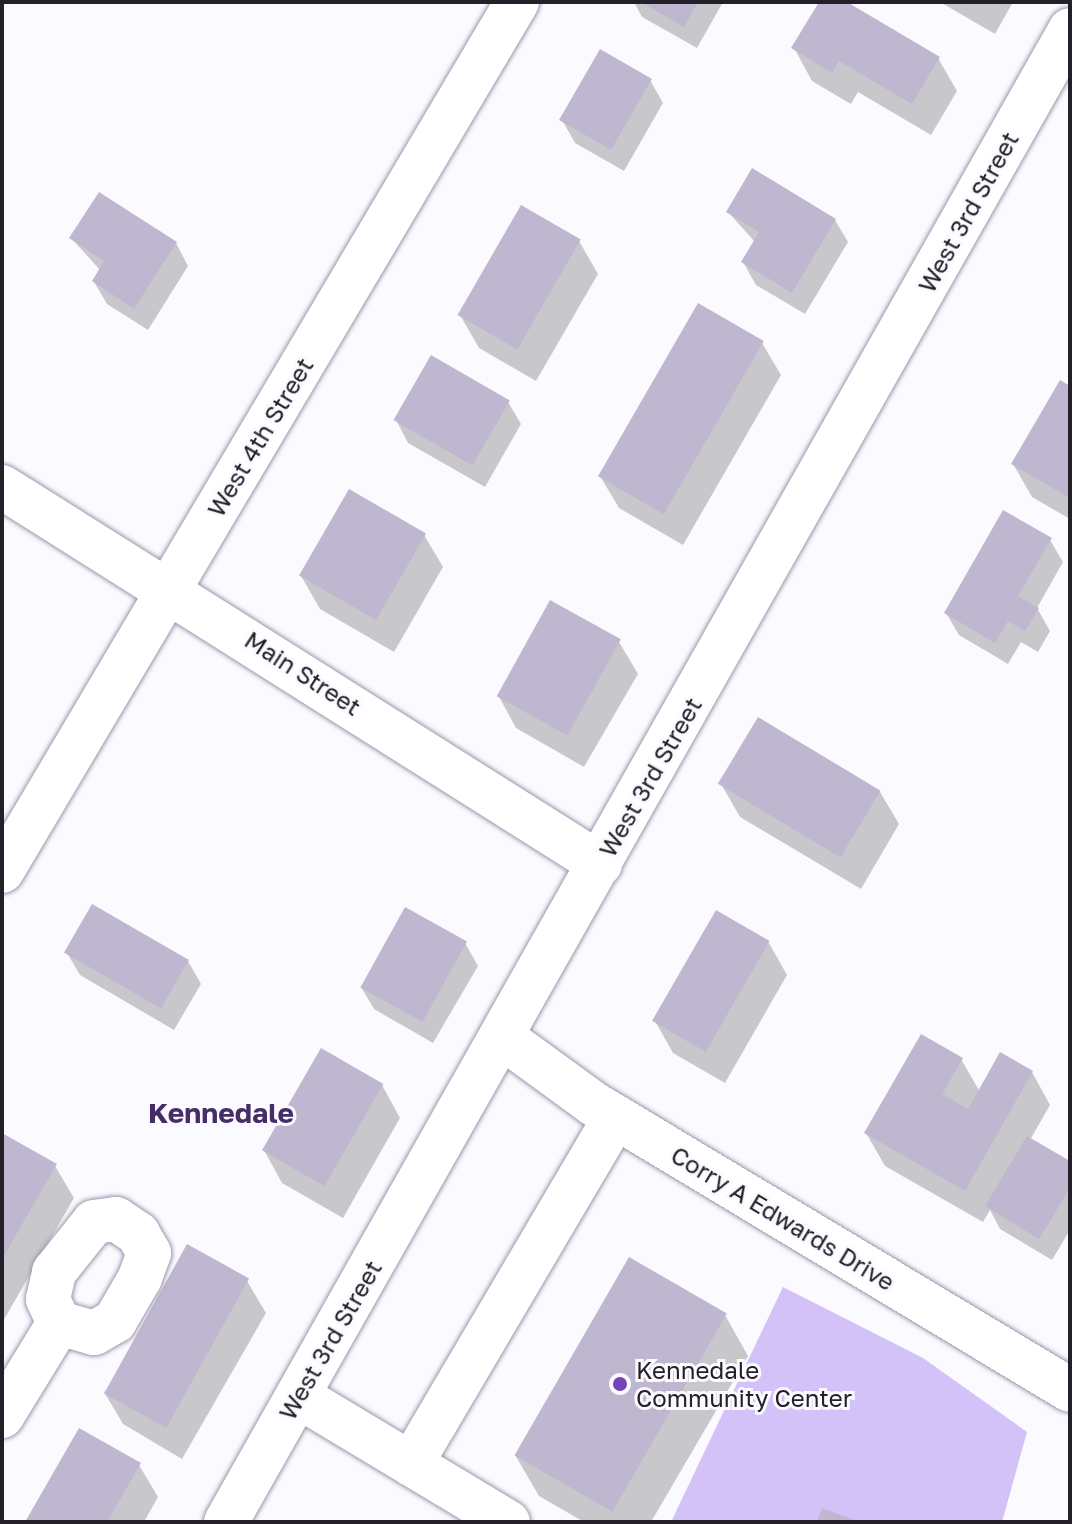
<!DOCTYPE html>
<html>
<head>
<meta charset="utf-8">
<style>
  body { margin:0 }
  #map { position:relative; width:1072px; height:1524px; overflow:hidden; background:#fbfaff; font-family:"Golos Text",sans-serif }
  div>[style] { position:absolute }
  .green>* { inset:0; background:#d3c2f7 }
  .shadow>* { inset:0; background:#0003 }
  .building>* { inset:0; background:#beb7cf; transform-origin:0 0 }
  .roads { filter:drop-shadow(0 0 2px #9d96ad) drop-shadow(0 0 2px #9d96ad) }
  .minor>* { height:44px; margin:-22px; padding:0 22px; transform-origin:22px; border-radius:22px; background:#fff }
  .dots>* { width:22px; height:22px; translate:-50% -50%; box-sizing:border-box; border:4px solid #fbfaff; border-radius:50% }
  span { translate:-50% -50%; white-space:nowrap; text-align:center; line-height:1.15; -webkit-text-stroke:6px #fbfaff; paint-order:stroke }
  .street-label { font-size:24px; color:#232029 }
  .poi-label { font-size:24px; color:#232029 }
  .left { translate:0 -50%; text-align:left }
  .quarter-label { font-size:28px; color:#452e68; font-weight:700 }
  .frame { position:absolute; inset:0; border:4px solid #232029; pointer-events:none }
</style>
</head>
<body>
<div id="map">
  <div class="green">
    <div style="clip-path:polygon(783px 1287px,923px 1358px,1027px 1432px,1002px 1522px,671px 1522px)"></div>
  </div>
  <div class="shadow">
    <div style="clip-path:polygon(634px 2px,723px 2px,697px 48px,642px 17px)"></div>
    <div style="clip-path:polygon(821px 2px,843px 2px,938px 58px,957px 91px,931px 135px,858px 92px,851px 104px,812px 81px,794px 48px)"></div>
    <div style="clip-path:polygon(940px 2px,1013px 2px,995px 34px)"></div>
    <div style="clip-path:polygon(650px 80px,663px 103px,624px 171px,575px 143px,562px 120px)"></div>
    <div style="clip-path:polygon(728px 212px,835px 220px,848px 242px,805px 314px,756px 285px,743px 262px,755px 242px)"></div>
    <div style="clip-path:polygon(71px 238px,176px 243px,188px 266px,148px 330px,107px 304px,94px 282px,101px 271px)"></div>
    <div style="clip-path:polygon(579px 241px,598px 274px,536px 381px,479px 348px,460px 315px)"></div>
    <div style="clip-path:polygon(762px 343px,781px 375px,683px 545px,619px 508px,600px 476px)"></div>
    <div style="clip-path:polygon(1070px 388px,1070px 519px,1032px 497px,1013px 464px)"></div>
    <div style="clip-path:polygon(508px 402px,521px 424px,485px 487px,408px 443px,396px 420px)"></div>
    <div style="clip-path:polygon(424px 535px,443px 567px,394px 652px,320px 609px,301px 576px)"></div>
    <div style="clip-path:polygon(1050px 540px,1063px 562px,1037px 608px,1050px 631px,1038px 652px,1021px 642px,1008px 664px,959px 635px,946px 613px)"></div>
    <div style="clip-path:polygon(619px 642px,638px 674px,584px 767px,516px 728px,498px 695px)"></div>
    <div style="clip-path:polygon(721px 784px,880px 792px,899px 824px,861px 889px,740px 817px)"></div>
    <div style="clip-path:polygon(465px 943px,478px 966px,433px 1043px,374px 1009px,361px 987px)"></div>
    <div style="clip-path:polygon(769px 943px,787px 975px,725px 1083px,673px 1053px,655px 1021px)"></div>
    <div style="clip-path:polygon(67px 953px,188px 961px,201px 984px,174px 1030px,80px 975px)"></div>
    <div style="clip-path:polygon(961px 1059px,980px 1092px,1032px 1072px,1050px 1105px,1030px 1140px,1070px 1164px,1070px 1230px,1052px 1260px,1000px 1229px,990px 1210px,983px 1222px,885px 1166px,866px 1133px)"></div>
    <div style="clip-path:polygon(382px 1085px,400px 1118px,343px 1218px,282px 1183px,264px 1150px)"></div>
    <div style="clip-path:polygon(2px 1135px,55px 1166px,74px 1198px,2px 1323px)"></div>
    <div style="clip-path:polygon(247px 1281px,266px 1313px,182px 1459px,123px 1424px,104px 1392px)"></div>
    <div style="clip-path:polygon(725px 1315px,748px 1356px,651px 1522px,584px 1522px,539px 1496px,515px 1455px)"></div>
    <div style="clip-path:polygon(139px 1465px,158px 1497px,144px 1522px,27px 1522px)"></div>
  </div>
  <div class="building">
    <div style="clip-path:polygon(641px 2px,698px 2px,684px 27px)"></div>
    <div style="clip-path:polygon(819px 2px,847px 2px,940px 57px,912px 104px,839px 61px,832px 73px,791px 48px)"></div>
    <div style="left:600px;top:49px;width:60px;height:82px;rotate:30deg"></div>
    <div style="clip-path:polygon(752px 168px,836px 219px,792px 293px,741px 262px,759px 232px,726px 212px)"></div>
    <div style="clip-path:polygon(99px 192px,177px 242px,134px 309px,92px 281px,104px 261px,69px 238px)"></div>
    <div style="left:521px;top:205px;width:69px;height:127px;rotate:30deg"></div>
    <div style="left:698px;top:303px;width:76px;height:200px;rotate:30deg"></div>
    <div style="left:431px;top:355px;width:91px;height:75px;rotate:30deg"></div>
    <div style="clip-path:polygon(1060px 380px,1070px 386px,1070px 498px,1011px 464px)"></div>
    <div style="left:349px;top:489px;width:89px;height:100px;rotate:30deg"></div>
    <div style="clip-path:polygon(1003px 510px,1052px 538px,1018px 596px,1039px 608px,1025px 631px,1008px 621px,995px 643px,944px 613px)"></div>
    <div style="left:550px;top:600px;width:81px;height:110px;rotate:29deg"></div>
    <div style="left:758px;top:717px;width:143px;height:78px;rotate:31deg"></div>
    <div style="left:92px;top:904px;width:112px;height:56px;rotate:30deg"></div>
    <div style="left:405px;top:907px;width:71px;height:92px;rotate:29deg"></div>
    <div style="left:716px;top:910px;width:62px;height:128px;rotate:30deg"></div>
    <div style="clip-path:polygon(921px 1034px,963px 1058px,942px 1094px,968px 1109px,1000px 1052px,1033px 1071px,965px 1191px,864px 1133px)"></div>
    <div style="left:321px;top:1048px;width:72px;height:118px;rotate:30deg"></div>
    <div style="clip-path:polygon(2px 1133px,57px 1164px,2px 1259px)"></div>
    <div style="clip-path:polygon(1027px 1136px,1070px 1161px,1070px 1188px,1039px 1239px,985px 1206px)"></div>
    <div style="left:187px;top:1244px;width:71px;height:171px;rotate:29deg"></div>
    <div style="left:629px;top:1257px;width:113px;height:229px;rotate:30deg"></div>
    <div style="clip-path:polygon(79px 1428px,141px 1463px,107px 1522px,25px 1522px)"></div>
    <div style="clip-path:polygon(822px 1508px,859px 1522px,817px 1522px)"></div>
  </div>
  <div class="roads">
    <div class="minor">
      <div style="left:2px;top:487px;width:707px;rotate:32.23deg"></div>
      <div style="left:2px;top:871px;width:1010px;rotate:-59.35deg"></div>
      <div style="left:502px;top:1037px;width:114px;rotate:36.1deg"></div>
      <div style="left:594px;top:1104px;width:555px;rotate:31deg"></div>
      <div style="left:116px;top:1219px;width:27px;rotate:34deg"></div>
      <div style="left:138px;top:1234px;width:22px;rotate:60deg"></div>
      <div style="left:149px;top:1253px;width:27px;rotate:110deg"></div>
      <div style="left:140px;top:1278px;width:50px;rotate:120.2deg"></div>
      <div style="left:115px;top:1321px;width:24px;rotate:150deg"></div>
      <div style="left:94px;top:1333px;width:36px;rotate:-164deg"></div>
      <div style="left:59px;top:1323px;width:26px;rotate:-115deg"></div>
      <div style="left:48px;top:1299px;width:28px;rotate:-77deg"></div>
      <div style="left:54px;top:1272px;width:64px;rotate:-51.3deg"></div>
      <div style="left:94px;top:1222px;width:22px;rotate:-8deg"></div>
      <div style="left:298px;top:1396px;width:245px;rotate:31deg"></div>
      <div style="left:2px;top:1416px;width:109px;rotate:-58.5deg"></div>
      <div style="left:411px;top:1464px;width:403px;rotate:-59.5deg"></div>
      <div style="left:226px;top:1522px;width:1714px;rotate:-60.5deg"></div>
    </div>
  </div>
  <div class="dots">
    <div style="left:620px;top:1384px;background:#7643bb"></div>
  </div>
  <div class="street-label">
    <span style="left:968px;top:212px;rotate:-61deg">West 3rd Street</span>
    <span style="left:260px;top:437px;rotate:-59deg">West 4th Street</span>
    <span style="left:303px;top:673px;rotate:33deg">Main Street</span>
    <span style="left:650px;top:777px;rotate:-60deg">West 3rd Street</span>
    <span style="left:783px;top:1218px;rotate:31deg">Corry A Edwards Drive</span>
    <span style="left:330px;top:1340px;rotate:-60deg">West 3rd Street</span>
  </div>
  <div class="poi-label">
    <span class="left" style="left:636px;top:1384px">Kennedale<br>Community Center</span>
  </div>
  <div class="quarter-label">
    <span style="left:221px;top:1113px">Kennedale</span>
  </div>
  <div class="frame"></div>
</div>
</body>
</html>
